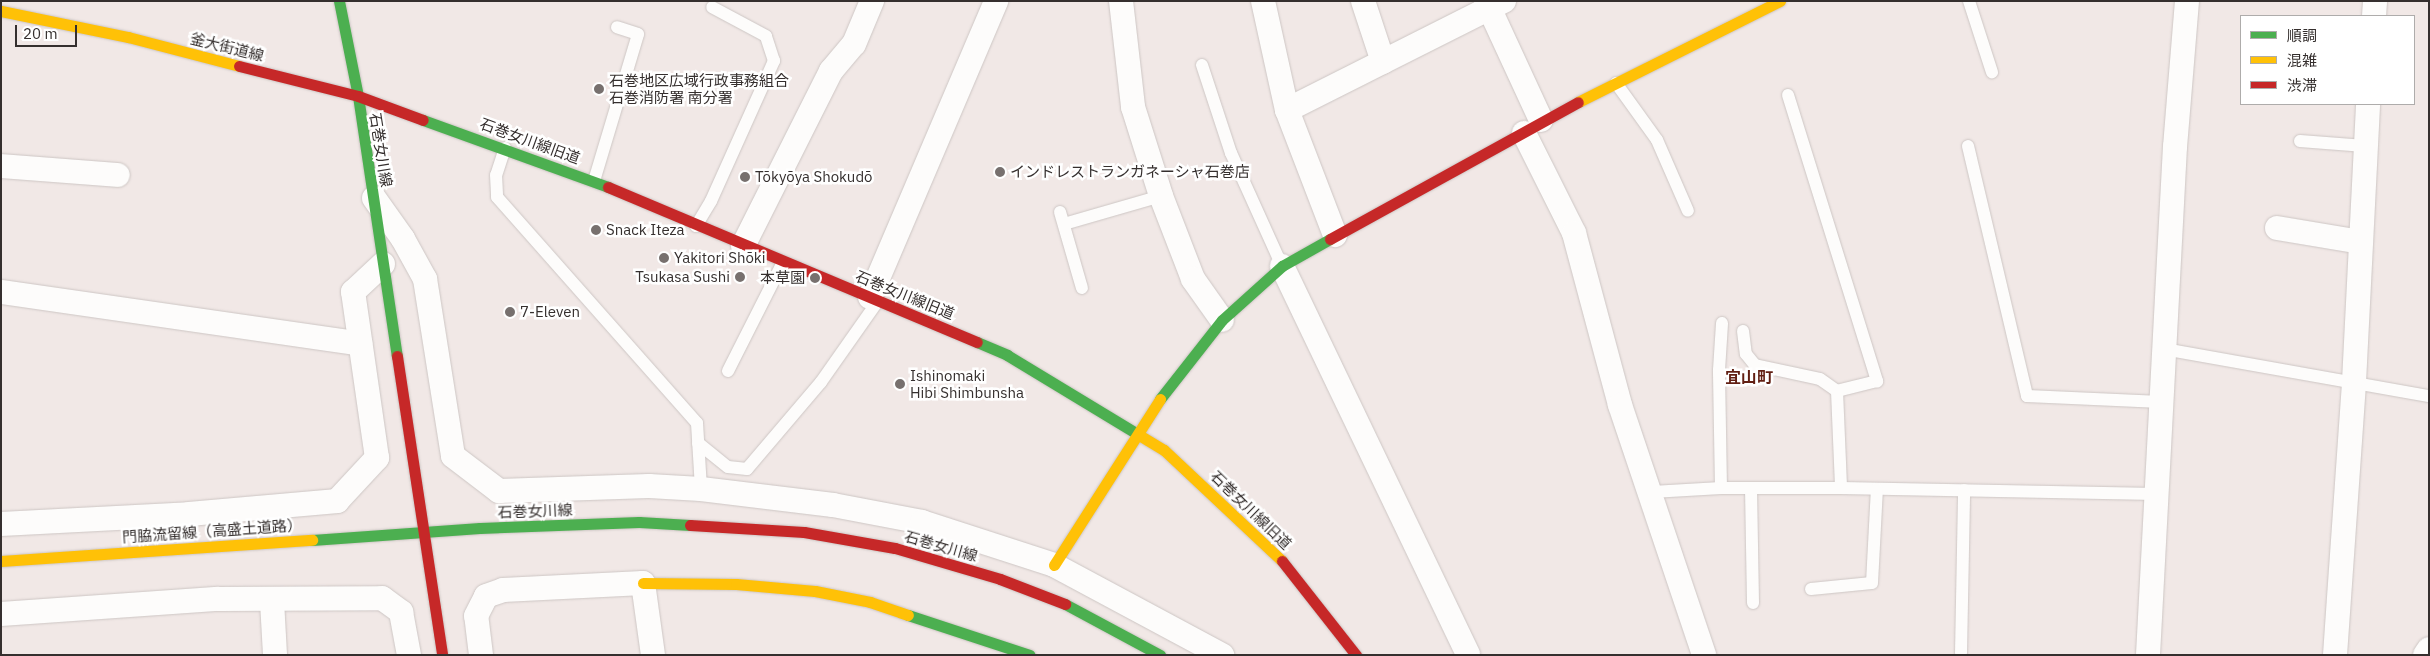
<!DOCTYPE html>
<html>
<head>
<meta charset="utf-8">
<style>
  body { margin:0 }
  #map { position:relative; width:2430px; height:656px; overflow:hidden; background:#f1e8e6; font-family:"IBM Plex Sans","Noto Sans JP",sans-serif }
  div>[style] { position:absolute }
  .roads { filter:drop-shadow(0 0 1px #cdc6c4) drop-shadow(0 0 1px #cdc6c4) }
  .lane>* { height:12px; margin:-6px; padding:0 6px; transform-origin:6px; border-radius:6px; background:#fdfcfb }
  .street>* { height:24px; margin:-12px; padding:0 12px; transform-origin:12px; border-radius:12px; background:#fdfcfb }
  .fast>* { height:11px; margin:-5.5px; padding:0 5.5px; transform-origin:5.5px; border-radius:5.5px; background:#4caf50 }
  .slow>* { height:11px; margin:-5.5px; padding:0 5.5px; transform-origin:5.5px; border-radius:5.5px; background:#ffc107 }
  .jam>* { height:11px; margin:-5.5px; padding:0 5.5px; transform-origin:5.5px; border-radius:5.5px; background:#c62828 }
  .dots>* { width:14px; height:14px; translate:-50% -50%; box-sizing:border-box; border:2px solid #fff; border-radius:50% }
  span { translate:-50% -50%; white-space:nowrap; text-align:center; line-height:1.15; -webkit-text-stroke:5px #fff; paint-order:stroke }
  .street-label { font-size:15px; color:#352f2e }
  .poi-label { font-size:15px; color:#352f2e }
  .left { translate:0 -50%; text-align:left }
  .right { translate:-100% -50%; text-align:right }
  .neighbourhood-label { font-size:16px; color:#621f13; font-weight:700 }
  .frame { position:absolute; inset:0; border:2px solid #352f2e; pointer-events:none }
  .legend { position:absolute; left:2240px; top:15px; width:175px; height:90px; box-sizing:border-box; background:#fff; border:1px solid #aeacab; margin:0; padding:6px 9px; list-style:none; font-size:15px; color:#352f2e }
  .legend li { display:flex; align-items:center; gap:10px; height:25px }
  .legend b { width:25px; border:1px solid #aeacab }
  .scale { position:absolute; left:15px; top:25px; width:62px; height:22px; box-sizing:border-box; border:2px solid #352f2e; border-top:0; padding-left:6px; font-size:15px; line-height:18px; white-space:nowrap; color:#352f2e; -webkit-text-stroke:4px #fff; paint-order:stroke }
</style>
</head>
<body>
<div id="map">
  <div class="roads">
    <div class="lane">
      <div style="left:1969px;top:1px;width:75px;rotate:72.1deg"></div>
      <div style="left:1202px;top:65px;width:93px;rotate:71.8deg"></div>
      <div style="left:1231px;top:153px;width:124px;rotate:65.7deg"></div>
      <div style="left:1616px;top:83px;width:70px;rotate:54.3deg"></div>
      <div style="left:1657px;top:140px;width:77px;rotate:66.4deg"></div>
      <div style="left:1788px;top:95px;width:300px;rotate:72.7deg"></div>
      <div style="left:1877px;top:381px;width:41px;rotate:166deg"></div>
      <div style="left:1837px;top:391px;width:97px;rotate:87.6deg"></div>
      <div style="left:2300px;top:141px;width:65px;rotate:4.4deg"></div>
      <div style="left:1968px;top:146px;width:257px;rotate:76.7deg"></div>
      <div style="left:2027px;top:396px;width:134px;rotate:2.6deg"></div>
      <div style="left:505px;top:148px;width:28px;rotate:108deg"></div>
      <div style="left:496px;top:175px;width:22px;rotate:87deg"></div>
      <div style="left:497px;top:197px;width:302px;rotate:48.5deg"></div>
      <div style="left:697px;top:423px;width:66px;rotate:86.5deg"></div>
      <div style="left:594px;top:181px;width:153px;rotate:-73.3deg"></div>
      <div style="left:638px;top:34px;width:22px;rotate:-162deg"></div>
      <div style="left:1060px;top:212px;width:79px;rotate:73.9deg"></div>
      <div style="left:1064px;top:224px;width:101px;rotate:-16.1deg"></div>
      <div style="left:696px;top:226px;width:29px;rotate:-59deg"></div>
      <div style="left:711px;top:201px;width:154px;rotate:-65.8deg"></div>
      <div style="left:774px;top:61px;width:26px;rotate:-108deg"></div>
      <div style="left:766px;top:36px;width:61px;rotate:-151.8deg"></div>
      <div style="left:1743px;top:331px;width:23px;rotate:83deg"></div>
      <div style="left:1746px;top:354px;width:14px;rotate:51deg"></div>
      <div style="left:1755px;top:365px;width:66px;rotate:12.2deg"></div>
      <div style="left:1820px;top:379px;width:21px;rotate:35deg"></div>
      <div style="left:2164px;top:349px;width:269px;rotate:10.1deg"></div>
      <div style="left:728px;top:371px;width:122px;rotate:-63.2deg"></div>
      <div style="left:698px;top:443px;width:38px;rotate:39deg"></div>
      <div style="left:728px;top:467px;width:19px;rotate:6deg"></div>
      <div style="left:747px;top:469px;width:114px;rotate:-49.6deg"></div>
      <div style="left:821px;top:382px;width:99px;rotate:-54.9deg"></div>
      <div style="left:1721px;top:488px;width:118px;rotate:-91deg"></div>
      <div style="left:1719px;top:370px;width:47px;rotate:-86.3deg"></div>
      <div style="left:1751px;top:488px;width:115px;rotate:89deg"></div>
      <div style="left:1652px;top:492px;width:69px;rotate:-3.3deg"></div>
      <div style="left:1721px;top:488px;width:120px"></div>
      <div style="left:1841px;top:488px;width:315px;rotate:1.1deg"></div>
      <div style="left:1811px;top:589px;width:61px;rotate:-5.6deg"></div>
      <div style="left:1872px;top:583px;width:94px;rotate:-87deg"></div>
      <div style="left:1961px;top:653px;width:163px;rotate:-88.9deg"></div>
    </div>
    <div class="street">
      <div style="left:1121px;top:1px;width:107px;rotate:83.5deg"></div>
      <div style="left:1133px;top:107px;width:93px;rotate:72.5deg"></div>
      <div style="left:1161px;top:196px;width:89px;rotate:68.9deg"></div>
      <div style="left:1193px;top:279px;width:50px;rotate:54.7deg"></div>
      <div style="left:1263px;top:1px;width:112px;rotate:77.6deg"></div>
      <div style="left:1287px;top:110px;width:134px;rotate:69deg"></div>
      <div style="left:1363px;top:1px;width:64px;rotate:71.8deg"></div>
      <div style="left:1486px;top:1px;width:131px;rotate:65.2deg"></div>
      <div style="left:2374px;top:16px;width:15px;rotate:-86deg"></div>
      <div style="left:1287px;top:110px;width:243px;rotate:-26.7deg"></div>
      <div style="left:1524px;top:133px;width:112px;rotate:63.4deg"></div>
      <div style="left:1574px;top:233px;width:178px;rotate:75deg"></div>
      <div style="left:1620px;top:405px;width:264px;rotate:71.4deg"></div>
      <div style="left:1px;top:166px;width:117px;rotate:4.4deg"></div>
      <div style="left:374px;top:198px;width:50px;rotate:54.7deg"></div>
      <div style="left:403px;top:239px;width:46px;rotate:61.2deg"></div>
      <div style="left:425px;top:279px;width:179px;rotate:81deg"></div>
      <div style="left:453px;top:456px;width:58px;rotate:37.3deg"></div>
      <div style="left:499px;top:491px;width:150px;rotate:-1.9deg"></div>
      <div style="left:649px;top:486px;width:52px;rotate:3.3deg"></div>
      <div style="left:701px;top:489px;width:133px;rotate:6.9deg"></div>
      <div style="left:833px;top:505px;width:91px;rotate:10.8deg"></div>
      <div style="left:922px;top:522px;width:139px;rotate:18deg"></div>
      <div style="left:1054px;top:565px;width:191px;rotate:28.2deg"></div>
      <div style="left:2277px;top:228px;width:85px;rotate:9.5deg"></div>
      <div style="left:743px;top:246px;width:196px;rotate:-63.3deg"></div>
      <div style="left:831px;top:71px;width:35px;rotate:-50deg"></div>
      <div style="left:854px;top:44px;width:47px;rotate:-67.3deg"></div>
      <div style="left:1282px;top:266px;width:431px;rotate:64.4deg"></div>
      <div style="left:1px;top:292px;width:363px;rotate:8.2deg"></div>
      <div style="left:870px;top:297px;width:322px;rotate:-66.9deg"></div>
      <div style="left:1px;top:524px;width:188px;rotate:-3deg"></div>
      <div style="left:189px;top:514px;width:149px;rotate:-5deg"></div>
      <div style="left:337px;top:501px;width:59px;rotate:-47.1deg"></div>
      <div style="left:377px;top:458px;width:168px;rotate:-98.2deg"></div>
      <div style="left:353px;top:292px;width:41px;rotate:-43deg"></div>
      <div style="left:272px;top:601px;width:54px;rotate:86.8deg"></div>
      <div style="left:1px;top:614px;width:218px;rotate:-4deg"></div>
      <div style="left:218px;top:599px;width:164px;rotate:-0.3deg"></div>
      <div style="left:382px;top:598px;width:24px;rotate:36deg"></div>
      <div style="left:401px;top:612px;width:44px;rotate:79.5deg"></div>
      <div style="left:481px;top:655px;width:39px;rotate:-97deg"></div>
      <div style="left:476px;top:616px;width:22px;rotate:-63deg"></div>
      <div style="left:486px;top:596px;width:18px;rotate:-19deg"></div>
      <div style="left:503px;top:590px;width:140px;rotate:-2.9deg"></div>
      <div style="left:643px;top:583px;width:73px;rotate:82.1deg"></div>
      <div style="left:2148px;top:655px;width:509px;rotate:-86.96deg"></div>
      <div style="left:2175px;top:147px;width:146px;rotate:-85.3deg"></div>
      <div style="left:2335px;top:655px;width:274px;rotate:-86deg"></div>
      <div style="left:2354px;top:382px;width:278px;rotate:-87.1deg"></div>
      <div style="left:2425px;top:655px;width:7px;rotate:-56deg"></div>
    </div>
    <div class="fast">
      <div style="left:339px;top:1px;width:97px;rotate:78.7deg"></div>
      <div style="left:358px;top:96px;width:263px;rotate:81.5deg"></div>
      <div style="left:423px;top:120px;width:197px;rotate:19.9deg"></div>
      <div style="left:977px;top:342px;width:33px;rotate:23deg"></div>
      <div style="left:1007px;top:355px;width:154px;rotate:31.2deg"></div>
      <div style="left:1160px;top:399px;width:100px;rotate:-51.9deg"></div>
      <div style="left:1222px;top:320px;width:81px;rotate:-42deg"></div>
      <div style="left:1282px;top:266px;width:55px;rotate:-29.4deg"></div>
      <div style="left:312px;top:540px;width:168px;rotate:-4.1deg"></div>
      <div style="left:480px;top:528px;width:159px;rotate:-2.2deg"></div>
      <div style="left:639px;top:522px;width:51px;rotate:3.4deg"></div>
      <div style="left:1065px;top:604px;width:108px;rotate:28.2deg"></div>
      <div style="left:908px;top:615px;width:128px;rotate:18.2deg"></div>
    </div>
    <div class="slow">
      <div style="left:1px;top:11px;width:130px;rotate:11.6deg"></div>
      <div style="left:128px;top:37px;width:115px;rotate:14.6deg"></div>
      <div style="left:1578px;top:102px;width:226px;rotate:-26.6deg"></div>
      <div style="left:1139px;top:435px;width:29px;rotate:31deg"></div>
      <div style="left:1164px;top:450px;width:162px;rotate:43.2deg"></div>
      <div style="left:1px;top:561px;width:312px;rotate:-3.9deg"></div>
      <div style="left:1054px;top:565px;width:197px;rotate:-57.4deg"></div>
      <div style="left:643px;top:583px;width:93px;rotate:0.6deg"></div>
      <div style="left:736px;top:584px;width:79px;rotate:5.1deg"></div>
      <div style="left:815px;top:591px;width:56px;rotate:11.3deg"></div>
      <div style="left:870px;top:602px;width:40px;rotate:18.9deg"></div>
    </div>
    <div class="jam">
      <div style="left:239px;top:66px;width:123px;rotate:14.1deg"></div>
      <div style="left:358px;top:96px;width:69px;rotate:20.3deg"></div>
      <div style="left:608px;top:187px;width:400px;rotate:22.8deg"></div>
      <div style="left:1330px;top:239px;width:283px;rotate:-28.9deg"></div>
      <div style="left:397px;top:356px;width:302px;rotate:81.4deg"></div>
      <div style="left:690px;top:525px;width:114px;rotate:3.5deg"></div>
      <div style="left:804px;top:532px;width:92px;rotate:10deg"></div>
      <div style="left:895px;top:548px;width:109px;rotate:16.4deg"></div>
      <div style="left:1000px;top:579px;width:70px;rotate:21deg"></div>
      <div style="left:1282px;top:561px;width:120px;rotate:51.8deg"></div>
    </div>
  </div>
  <div class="dots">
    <div style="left:599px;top:89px;background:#77706e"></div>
    <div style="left:1000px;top:172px;background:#77706e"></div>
    <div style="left:745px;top:177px;background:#77706e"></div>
    <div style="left:596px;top:230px;background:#77706e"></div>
    <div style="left:664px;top:258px;background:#77706e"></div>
    <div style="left:740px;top:277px;background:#77706e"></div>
    <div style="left:815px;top:278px;background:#77706e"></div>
    <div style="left:510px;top:312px;background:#77706e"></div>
    <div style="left:900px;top:384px;background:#77706e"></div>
  </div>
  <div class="street-label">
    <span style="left:227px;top:47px;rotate:14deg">釜大街道線</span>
    <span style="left:530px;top:141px;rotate:20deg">石巻女川線旧道</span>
    <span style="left:381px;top:150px;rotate:81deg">石巻女川線</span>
    <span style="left:905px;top:295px;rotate:22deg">石巻女川線旧道</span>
    <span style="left:1251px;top:510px;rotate:44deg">石巻女川線旧道</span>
    <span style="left:535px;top:511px;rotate:-2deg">石巻女川線</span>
    <span style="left:212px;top:531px;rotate:-4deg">門脇流留線（高盛土道路）</span>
    <span style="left:941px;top:546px;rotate:16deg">石巻女川線</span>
  </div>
  <div class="poi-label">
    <span class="left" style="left:609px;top:89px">石巻地区広域行政事務組合<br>石巻消防署 南分署</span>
    <span class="left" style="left:1010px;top:172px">インドレストランガネーシャ石巻店</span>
    <span class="left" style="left:755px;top:177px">Tōkyōya Shokudō</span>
    <span class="left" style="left:606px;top:230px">Snack Iteza</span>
    <span class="left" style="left:674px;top:258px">Yakitori Shōki</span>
    <span class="right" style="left:730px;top:277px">Tsukasa Sushi</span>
    <span class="right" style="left:805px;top:278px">本草園</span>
    <span class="left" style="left:520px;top:312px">7-Eleven</span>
    <span class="left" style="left:910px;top:384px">Ishinomaki<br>Hibi Shimbunsha</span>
  </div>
  <div class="neighbourhood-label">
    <span style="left:1749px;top:377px">宜山町</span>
  </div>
  <div class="frame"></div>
  <ul class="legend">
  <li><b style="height:6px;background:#4caf50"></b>順調</li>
  <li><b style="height:6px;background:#ffc107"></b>混雑</li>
  <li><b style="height:6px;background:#c62828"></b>渋滞</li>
  </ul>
  <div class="scale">20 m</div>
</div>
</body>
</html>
